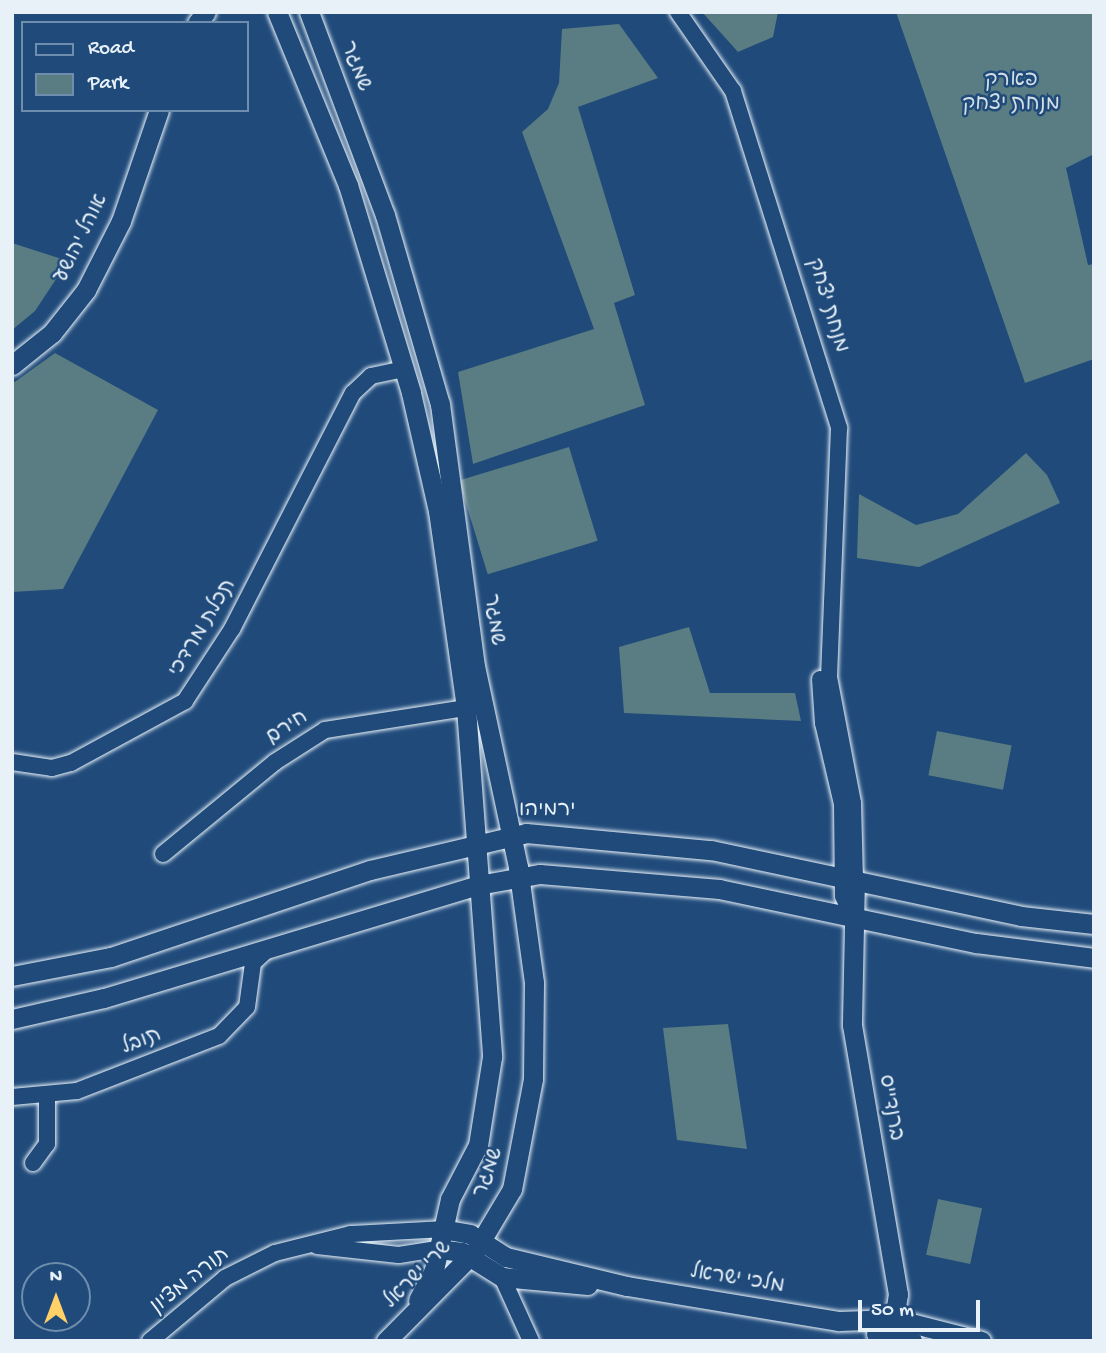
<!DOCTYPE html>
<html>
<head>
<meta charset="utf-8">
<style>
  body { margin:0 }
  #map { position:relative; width:1106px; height:1353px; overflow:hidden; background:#1f4a7a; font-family:"Gochi Hand","Playpen Sans Hebrew",sans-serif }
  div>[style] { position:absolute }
  .green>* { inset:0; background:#597d82; transform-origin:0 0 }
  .roads { filter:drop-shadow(0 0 2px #e8f1f8) drop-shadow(0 0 2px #e8f1f8) }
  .minor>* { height:16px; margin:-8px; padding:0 8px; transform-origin:8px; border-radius:8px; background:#1f4a7a }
  .tertiary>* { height:19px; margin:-9.5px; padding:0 9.5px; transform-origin:9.5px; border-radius:9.5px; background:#1f4a7a }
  span { translate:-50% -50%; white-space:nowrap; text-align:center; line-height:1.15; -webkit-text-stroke:5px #1f4a7a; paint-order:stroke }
  .street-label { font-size:21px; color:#e8f1f8 }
  .park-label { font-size:21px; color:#d3e0e6 }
  .frame { position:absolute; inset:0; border:14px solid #e8f1f8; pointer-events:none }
  .legend { position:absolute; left:21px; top:21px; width:228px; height:91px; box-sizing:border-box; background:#1f4a7a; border:2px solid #6f8dac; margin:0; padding:9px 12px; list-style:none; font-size:21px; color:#e8f1f8 }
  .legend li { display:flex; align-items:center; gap:14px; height:35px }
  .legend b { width:35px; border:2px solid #6f8dac }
  .north { position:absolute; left:21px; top:1262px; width:70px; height:70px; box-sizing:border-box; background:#1f4a7a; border:2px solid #6f8dac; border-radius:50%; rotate:0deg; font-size:19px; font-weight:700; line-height:28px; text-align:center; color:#e8f1f8 }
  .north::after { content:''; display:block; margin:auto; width:24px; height:32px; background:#ffd166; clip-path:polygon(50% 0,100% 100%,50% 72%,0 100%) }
  .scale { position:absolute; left:858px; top:1300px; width:122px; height:32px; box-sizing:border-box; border:4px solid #e8f1f8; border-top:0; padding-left:9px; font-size:21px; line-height:24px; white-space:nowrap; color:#e8f1f8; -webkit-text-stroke:5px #1f4a7a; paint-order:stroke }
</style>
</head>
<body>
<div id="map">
  <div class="green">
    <div style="clip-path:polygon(702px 12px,778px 12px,773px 37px,738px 52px)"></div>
    <div style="clip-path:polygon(896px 12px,1094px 12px,1094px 154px,1066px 168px,1088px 265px,1094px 264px,1094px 359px,1025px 383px)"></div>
    <div style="clip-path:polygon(619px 24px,658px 78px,578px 107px,635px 295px,614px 303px,645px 405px,473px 464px,458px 372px,594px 329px,522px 132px,548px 109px,559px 83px,562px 29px)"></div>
    <div style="clip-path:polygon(12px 243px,68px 261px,35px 311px,12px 330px)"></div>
    <div style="clip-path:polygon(55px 353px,158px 410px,63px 589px,12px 592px,12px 384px)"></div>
    <div style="left:569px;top:447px;width:98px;height:115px;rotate:73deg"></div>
    <div style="clip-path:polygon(1026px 453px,1047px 475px,1060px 503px,919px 567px,857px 558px,859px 494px,916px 525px,958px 514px)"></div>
    <div style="clip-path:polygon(689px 627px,710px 693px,795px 693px,801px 721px,624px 713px,619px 647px)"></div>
    <div style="left:937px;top:731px;width:76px;height:45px;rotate:11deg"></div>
    <div style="clip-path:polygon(728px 1024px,747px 1149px,677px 1140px,663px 1028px)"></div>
    <div style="left:938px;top:1199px;width:45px;height:57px;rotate:12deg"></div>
  </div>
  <div class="roads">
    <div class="minor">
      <div style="left:678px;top:12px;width:96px;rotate:55.2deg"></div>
      <div style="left:733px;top:91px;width:353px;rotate:72.5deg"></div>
      <div style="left:839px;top:428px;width:249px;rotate:92.3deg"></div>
      <div style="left:829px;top:677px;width:128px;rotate:79.2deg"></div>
      <div style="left:853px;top:803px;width:75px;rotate:88.5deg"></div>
      <div style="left:820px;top:679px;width:44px;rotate:86.1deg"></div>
      <div style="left:823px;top:723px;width:83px;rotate:76.8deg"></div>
      <div style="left:842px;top:804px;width:92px;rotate:89.4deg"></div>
      <div style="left:843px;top:896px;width:22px;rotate:66deg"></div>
      <div style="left:12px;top:762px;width:40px;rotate:8.5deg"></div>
      <div style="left:52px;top:768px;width:20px;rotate:-15deg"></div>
      <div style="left:71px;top:763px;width:130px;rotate:-28.5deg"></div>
      <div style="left:185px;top:701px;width:86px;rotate:-56.9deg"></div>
      <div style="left:232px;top:629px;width:265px;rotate:-62.9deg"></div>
      <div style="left:353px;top:393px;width:25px;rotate:-43deg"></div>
      <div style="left:371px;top:376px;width:35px;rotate:-12deg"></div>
      <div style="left:163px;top:854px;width:145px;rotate:-39.4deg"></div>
      <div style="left:275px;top:762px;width:59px;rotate:-32.6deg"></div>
      <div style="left:325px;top:730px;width:143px;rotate:-8.9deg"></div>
      <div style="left:12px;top:1097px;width:65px;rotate:-5.3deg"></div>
      <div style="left:77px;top:1091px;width:152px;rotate:-21.2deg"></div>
      <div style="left:219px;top:1036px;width:40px;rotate:-46deg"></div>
      <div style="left:247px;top:1007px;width:44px;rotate:-82.2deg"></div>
      <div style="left:253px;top:963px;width:19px;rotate:-43deg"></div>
      <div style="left:33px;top:1163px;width:24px;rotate:-54deg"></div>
      <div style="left:47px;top:1144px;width:48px;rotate:-90deg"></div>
      <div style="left:317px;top:1246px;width:82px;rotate:6.3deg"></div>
      <div style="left:399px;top:1255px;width:39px;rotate:-9deg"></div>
      <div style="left:502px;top:1277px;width:70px;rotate:65.6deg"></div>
      <div style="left:150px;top:1341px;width:98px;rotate:-40deg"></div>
      <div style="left:225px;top:1278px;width:56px;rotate:-26.6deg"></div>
      <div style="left:275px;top:1253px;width:78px;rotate:-14deg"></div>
      <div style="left:351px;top:1234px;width:91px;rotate:-3.1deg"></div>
    </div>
    <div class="tertiary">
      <div style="left:277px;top:12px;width:187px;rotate:67.7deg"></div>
      <div style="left:348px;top:185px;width:217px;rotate:73.1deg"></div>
      <div style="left:411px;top:393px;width:121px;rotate:77.1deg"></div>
      <div style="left:438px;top:511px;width:199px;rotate:81.9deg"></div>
      <div style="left:466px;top:708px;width:350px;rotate:85.7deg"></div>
      <div style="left:492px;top:1057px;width:89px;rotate:99deg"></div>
      <div style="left:478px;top:1145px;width:61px;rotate:117.4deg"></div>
      <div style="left:450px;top:1199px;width:73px;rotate:102.7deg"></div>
      <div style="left:434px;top:1270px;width:34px;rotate:118deg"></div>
      <div style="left:309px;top:12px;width:217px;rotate:69.5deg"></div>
      <div style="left:385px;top:215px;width:197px;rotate:73.8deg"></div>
      <div style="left:440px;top:404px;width:264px;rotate:82.4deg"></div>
      <div style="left:475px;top:666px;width:206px;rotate:77.9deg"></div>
      <div style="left:518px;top:867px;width:117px;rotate:82.1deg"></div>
      <div style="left:534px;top:983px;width:96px;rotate:90.6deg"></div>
      <div style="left:533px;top:1079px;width:112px;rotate:100.8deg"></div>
      <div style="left:512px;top:1189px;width:72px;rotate:120.8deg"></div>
      <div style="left:475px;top:1251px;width:127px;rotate:134.7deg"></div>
      <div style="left:197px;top:23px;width:14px;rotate:-51deg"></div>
      <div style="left:12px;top:365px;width:51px;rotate:-38.7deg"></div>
      <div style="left:52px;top:333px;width:55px;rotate:-51.7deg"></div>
      <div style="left:86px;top:290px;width:77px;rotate:-63.1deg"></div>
      <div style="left:121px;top:221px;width:117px;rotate:-71.1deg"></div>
      <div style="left:855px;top:878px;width:147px;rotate:91.2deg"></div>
      <div style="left:852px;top:1025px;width:273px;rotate:80.3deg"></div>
      <div style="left:898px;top:1294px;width:31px;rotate:99deg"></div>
      <div style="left:893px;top:1325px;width:18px;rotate:151deg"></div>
      <div style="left:12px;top:976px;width:101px;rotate:-10.9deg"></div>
      <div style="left:111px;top:957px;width:273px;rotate:-18.6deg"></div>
      <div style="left:370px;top:870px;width:160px;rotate:-13.3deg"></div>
      <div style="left:526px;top:833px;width:186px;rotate:5.3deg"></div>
      <div style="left:711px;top:850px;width:317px;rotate:12deg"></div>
      <div style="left:1021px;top:916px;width:73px;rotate:6.3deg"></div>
      <div style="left:12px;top:1019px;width:94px;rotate:-12.9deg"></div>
      <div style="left:104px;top:998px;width:391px;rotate:-16.8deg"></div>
      <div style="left:478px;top:885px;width:63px;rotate:-10.1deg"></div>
      <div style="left:540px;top:874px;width:180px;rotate:4.8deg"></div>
      <div style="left:719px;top:889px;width:263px;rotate:11.9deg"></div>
      <div style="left:976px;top:943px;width:119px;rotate:7.2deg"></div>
      <div style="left:442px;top:1229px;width:28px;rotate:10deg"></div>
      <div style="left:470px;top:1234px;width:43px;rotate:32.6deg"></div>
      <div style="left:506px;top:1257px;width:124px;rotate:13.5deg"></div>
      <div style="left:627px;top:1286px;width:215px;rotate:9.4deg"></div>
      <div style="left:839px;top:1321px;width:56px;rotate:-2deg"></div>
      <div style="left:895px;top:1319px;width:89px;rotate:14.3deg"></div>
      <div style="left:438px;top:1249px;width:24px;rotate:7deg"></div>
      <div style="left:462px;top:1252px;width:47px;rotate:32deg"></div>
      <div style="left:502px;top:1277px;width:86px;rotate:5.3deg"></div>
      <div style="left:876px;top:1334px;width:37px;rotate:11deg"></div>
    </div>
  </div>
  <div class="street-label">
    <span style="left:354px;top:67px;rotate:69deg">שמגר</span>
    <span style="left:83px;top:239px;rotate:-64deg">אוהל יהושע</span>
    <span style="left:826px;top:306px;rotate:73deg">מנחת יצחק</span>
    <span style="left:492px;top:620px;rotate:82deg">שמגר</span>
    <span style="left:204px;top:629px;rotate:-59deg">תכלת מרדכי</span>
    <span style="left:288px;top:729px;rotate:-33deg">חירם</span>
    <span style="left:547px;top:812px">ירמיהו</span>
    <span style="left:142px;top:1043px;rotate:-21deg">תובל</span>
    <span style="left:889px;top:1108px;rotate:80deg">ברנדייס</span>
    <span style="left:490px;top:1173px;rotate:-70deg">שמגר</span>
    <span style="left:419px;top:1276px;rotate:-45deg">שרי ישראל</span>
    <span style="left:737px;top:1281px;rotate:9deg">מלכי ישראל</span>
    <span style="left:191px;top:1282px;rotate:-38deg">תורה מציון</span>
  </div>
  <div class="park-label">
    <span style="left:1011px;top:94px">פארק<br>מנחת יצחק</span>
  </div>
  <div class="frame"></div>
  <ul class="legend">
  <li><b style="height:9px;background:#1f4a7a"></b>Road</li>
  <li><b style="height:19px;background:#597d82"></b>Park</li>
  </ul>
  <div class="north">N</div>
  <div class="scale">50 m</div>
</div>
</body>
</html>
